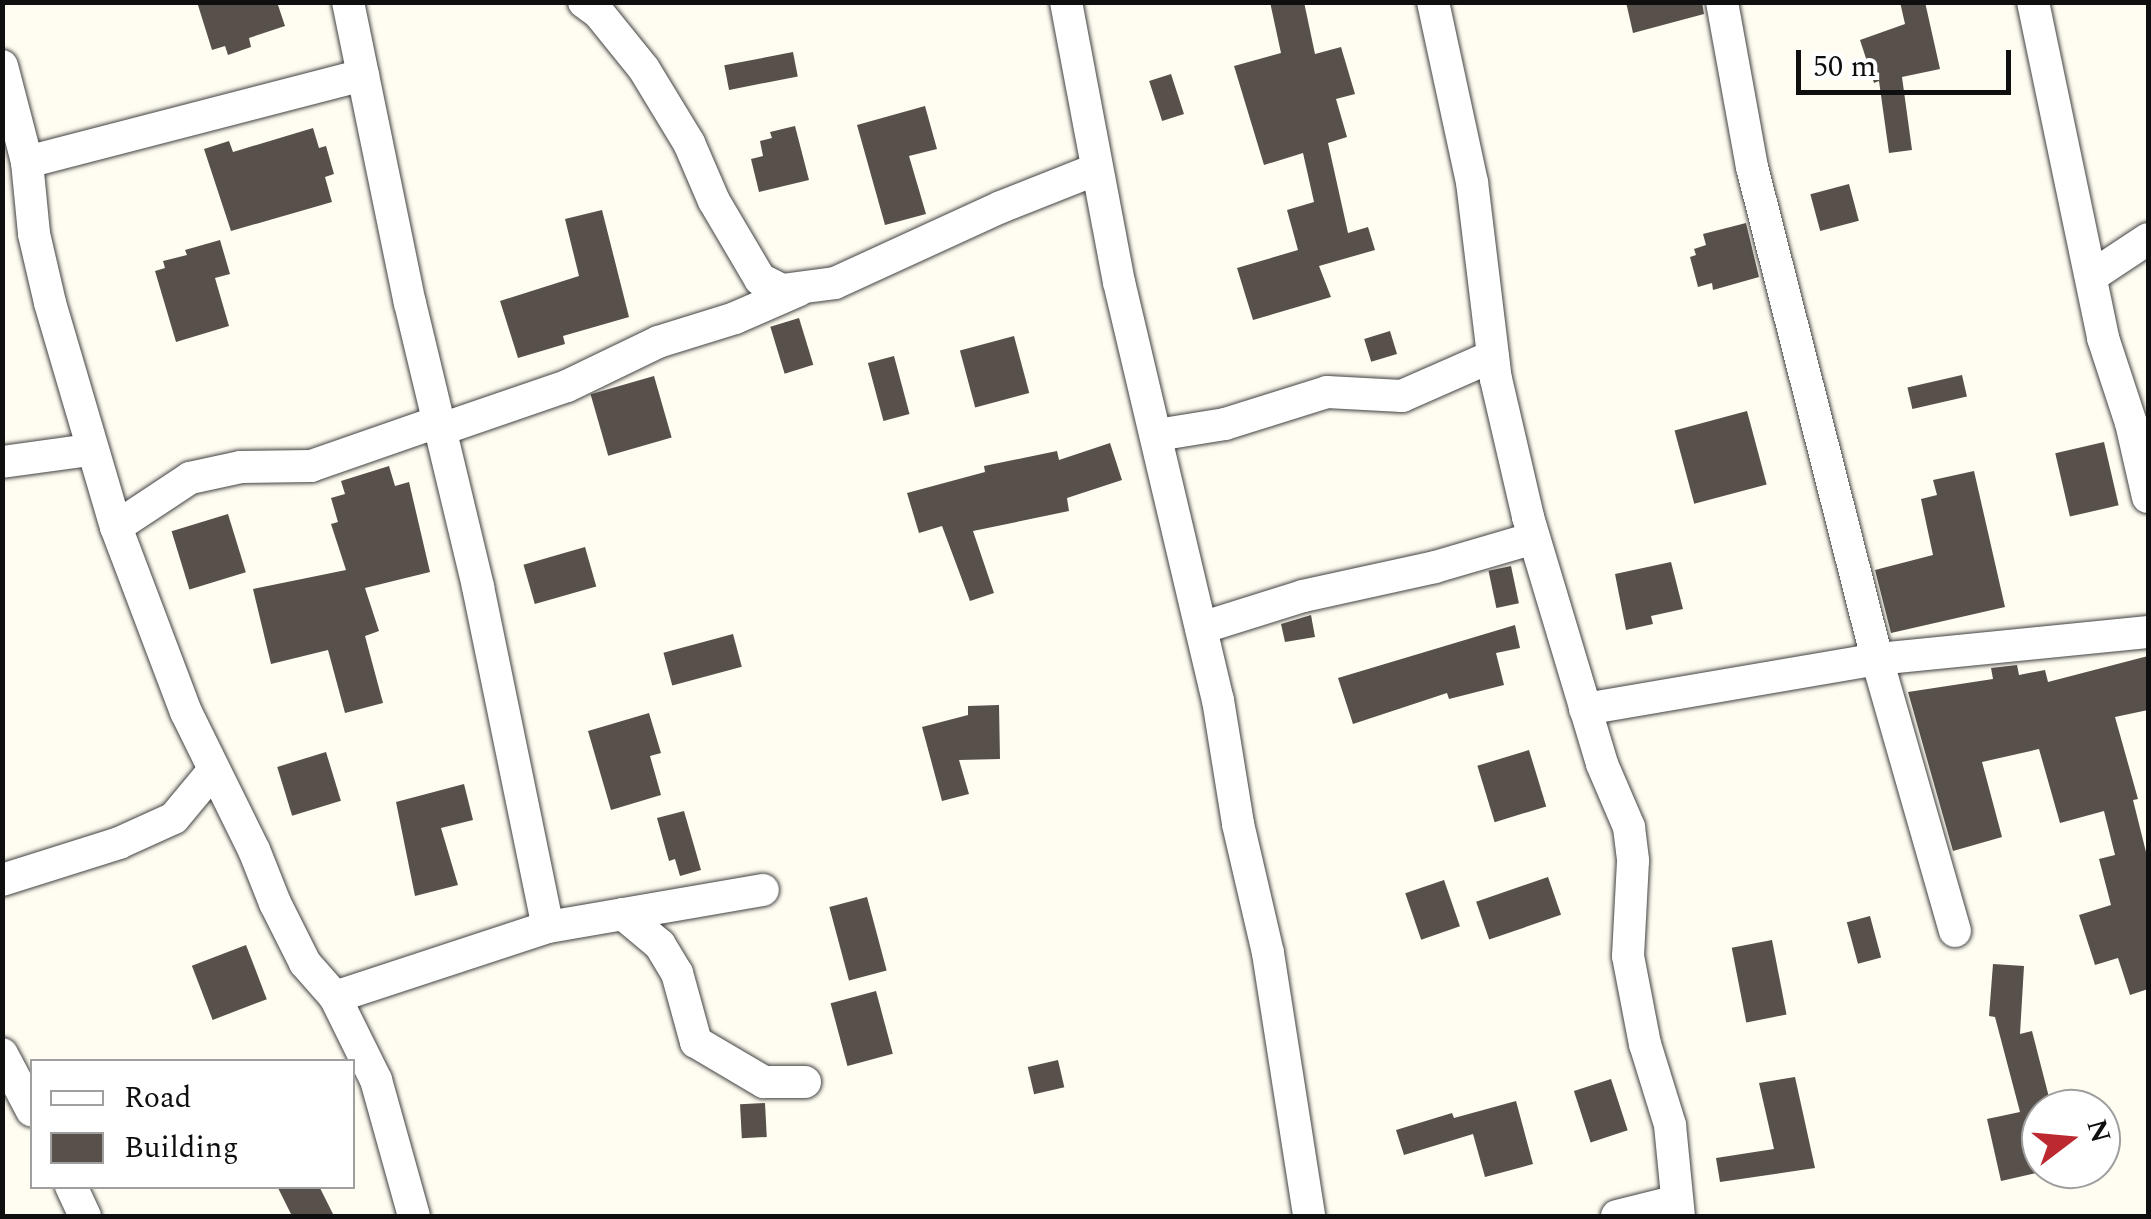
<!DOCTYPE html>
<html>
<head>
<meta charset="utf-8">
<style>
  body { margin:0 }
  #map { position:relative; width:2151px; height:1219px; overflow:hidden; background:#fffcf1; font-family:Spectral,serif }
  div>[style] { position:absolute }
  .building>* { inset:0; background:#57504b; transform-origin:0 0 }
  .roads { filter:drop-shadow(0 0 2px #424242) drop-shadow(0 0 2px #424242) }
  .minor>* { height:32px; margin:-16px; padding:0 16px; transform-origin:16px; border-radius:16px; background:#fff }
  span { translate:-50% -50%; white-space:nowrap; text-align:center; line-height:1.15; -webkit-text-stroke:10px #fff; paint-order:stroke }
  .frame { position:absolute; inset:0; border:5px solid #0f0f0f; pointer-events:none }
  .legend { position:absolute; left:30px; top:1059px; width:325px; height:130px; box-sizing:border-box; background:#fff; border:2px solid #9f9f9f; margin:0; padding:12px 18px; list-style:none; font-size:30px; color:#0f0f0f }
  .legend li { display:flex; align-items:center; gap:20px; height:50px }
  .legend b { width:50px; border:2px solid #9f9f9f }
  .north { position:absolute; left:2021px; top:1089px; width:100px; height:100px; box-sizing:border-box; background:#fff; border:2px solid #9f9f9f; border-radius:50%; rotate:74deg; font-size:28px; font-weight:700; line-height:40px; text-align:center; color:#0f0f0f }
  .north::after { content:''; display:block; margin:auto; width:35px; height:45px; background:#bc2930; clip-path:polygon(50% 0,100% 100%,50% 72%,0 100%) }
  .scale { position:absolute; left:1796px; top:50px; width:215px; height:45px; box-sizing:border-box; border:5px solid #0f0f0f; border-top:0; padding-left:12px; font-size:30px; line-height:35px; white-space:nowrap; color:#0f0f0f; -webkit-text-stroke:8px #fff; paint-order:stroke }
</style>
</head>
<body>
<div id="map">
  <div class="building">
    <div style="clip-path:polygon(197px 2px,277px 2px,285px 26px,249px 38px,251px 47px,228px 55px,225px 46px,212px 50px)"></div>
    <div style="clip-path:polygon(1270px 2px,1304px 2px,1315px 54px,1341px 47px,1355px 94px,1336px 99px,1347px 137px,1328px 143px,1348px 233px,1368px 227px,1375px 250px,1319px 266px,1331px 297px,1253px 320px,1237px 268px,1298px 250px,1287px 210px,1314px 202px,1303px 153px,1264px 165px,1234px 66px,1281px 53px)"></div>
    <div style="clip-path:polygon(1626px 2px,1702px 2px,1704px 14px,1633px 33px)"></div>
    <div style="clip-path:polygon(1900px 2px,1925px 2px,1940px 69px,1902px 77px,1912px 150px,1889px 153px,1879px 81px,1874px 83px,1860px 40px,1905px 24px)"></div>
    <div style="left:793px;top:52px;width:25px;height:70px;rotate:79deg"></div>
    <div style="left:1171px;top:74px;width:42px;height:23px;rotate:72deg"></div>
    <div style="clip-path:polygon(925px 106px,937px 149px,909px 156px,926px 214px,885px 225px,857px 125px)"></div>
    <div style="clip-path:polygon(795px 126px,809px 180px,759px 192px,751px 159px,763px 156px,760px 141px,772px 138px,770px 132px)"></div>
    <div style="clip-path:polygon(313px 128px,319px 148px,326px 146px,334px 174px,325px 177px,332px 202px,231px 231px,204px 149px,229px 141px,233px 152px)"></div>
    <div style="left:1849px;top:184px;width:38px;height:40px;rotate:75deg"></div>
    <div style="clip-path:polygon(602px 210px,629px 317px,563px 336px,565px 344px,518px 358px,500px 301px,579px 276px,565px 219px)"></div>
    <div style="clip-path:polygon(1746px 223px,1759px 277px,1713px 290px,1712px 283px,1698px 287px,1690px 257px,1696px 255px,1694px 249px,1706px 245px,1703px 234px)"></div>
    <div style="clip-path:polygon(220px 240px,230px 274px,215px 278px,229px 326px,176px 342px,155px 271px,165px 268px,163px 261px,187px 255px,185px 250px)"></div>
    <div style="left:799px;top:318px;width:49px;height:30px;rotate:73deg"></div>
    <div style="left:1390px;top:331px;width:24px;height:27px;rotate:73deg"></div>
    <div style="left:1014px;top:336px;width:59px;height:56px;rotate:75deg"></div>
    <div style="left:894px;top:356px;width:60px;height:27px;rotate:75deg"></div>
    <div style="left:1962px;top:375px;width:22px;height:56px;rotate:77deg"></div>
    <div style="left:654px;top:376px;width:64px;height:66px;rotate:74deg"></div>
    <div style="left:1747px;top:411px;width:76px;height:75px;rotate:75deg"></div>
    <div style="left:2104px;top:442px;width:65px;height:50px;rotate:77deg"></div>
    <div style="clip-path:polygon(1110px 443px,1122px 480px,1067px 498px,1069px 511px,973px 531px,994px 593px,970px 601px,942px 526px,919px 533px,907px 493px,985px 472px,984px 466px,1057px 451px,1059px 460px)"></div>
    <div style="clip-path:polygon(389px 466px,395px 486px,409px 482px,430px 572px,365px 588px,379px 631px,365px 636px,383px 703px,345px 713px,328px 650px,271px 664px,253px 589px,346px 570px,331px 524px,338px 522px,331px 498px,345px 494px,341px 481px)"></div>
    <div style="clip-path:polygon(1974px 471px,2005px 607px,1891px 633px,1875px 570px,1933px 555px,1921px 499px,1937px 495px,1933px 480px)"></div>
    <div style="left:228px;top:514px;width:61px;height:59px;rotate:73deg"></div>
    <div style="left:585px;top:547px;width:41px;height:64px;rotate:74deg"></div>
    <div style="clip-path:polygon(1671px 562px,1683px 609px,1651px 616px,1653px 624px,1626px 630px,1615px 574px)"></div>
    <div style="left:1511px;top:566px;width:38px;height:23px;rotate:78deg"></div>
    <div style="clip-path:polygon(1311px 615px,1315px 637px,1285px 642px,1281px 624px)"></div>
    <div style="clip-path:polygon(1515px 625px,1520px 648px,1496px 653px,1504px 685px,1449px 699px,1447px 693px,1353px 724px,1338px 678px)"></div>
    <div style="left:733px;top:634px;width:34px;height:72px;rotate:75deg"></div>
    <div style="clip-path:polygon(2148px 656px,2148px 710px,2115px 717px,2138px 799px,2133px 800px,2148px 860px,2148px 989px,2130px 995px,2118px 958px,2095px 965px,2079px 915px,2111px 905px,2099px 859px,2115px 855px,2104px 811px,2060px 823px,2039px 749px,1982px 762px,2002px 837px,1953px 851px,1908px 692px,1993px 679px,1991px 668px,2017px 665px,2019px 675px,2045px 670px,2048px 682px)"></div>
    <div style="clip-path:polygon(999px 705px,1000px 759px,959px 760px,969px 794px,942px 801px,922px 727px,968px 715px,968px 706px)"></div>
    <div style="clip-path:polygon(649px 713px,661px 753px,650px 756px,661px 795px,611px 810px,588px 731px)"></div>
    <div style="left:1529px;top:750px;width:59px;height:54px;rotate:73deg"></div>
    <div style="left:326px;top:752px;width:51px;height:51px;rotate:73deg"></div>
    <div style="clip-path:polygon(464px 784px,473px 820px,441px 828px,458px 885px,415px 896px,396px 802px)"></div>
    <div style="clip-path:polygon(684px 811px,701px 870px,680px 876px,675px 859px,669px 861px,657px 818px)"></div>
    <div style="left:1548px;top:877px;width:40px;height:76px;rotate:71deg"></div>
    <div style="left:1444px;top:880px;width:49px;height:41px;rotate:71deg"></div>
    <div style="left:867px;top:897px;width:76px;height:39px;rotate:75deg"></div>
    <div style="left:1870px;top:916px;width:43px;height:24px;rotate:75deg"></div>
    <div style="left:1772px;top:940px;width:76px;height:41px;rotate:79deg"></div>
    <div style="left:246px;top:945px;width:58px;height:58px;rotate:69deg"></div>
    <div style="clip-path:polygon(1993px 964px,2024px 966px,2020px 1034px,2032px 1031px,2052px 1109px,2041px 1109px,2041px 1172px,2001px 1181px,1987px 1119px,2020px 1112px,1995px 1017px,1989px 1016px)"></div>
    <div style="left:876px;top:991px;width:65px;height:47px;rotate:75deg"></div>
    <div style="left:1058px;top:1060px;width:28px;height:31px;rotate:77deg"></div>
    <div style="clip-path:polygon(1795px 1077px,1815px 1168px,1720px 1182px,1716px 1158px,1774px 1149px,1759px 1083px)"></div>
    <div style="left:1611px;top:1079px;width:54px;height:39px;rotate:72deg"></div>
    <div style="clip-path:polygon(1516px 1101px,1533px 1164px,1485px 1177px,1473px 1134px,1404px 1155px,1396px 1130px,1452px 1113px,1454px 1118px)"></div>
    <div style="left:765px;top:1103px;width:34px;height:25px;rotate:87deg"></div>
    <div style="clip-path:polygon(277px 1186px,319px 1186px,334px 1216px,292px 1216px)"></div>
  </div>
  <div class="roads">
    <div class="minor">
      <div style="left:348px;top:2px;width:307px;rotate:78.4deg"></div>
      <div style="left:410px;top:303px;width:292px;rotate:76.5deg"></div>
      <div style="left:478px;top:587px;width:347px;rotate:78.4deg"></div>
      <div style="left:584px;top:2px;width:17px;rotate:36deg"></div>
      <div style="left:598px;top:12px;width:73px;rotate:51.1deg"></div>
      <div style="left:644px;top:69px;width:87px;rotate:58.7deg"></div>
      <div style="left:689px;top:143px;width:63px;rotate:66.7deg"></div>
      <div style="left:714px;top:201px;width:91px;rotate:59.5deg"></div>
      <div style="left:760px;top:279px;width:25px;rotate:27deg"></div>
      <div style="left:782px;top:290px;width:53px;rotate:-7.5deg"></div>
      <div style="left:835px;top:283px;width:183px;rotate:-24.6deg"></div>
      <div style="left:1001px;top:207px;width:103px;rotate:-21.6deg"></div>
      <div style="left:1066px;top:2px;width:285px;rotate:79.3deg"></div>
      <div style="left:1119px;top:282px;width:430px;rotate:76.7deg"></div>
      <div style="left:1218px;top:700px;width:126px;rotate:80.8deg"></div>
      <div style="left:1238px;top:824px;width:132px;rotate:76.9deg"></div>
      <div style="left:1268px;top:953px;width:266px;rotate:81.1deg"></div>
      <div style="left:1433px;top:2px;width:184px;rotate:77.8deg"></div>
      <div style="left:1472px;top:182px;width:198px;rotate:83.1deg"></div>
      <div style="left:1496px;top:379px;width:142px;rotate:76.9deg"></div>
      <div style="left:1528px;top:517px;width:258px;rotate:73.3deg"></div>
      <div style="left:1602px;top:764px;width:69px;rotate:66.8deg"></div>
      <div style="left:1629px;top:827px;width:34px;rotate:83deg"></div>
      <div style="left:1633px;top:861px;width:95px;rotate:93deg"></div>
      <div style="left:1628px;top:956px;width:90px;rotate:79.1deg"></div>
      <div style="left:1645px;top:1044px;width:85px;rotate:72.8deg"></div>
      <div style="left:1670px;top:1125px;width:91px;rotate:84.4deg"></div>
      <div style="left:1722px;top:2px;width:168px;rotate:79.7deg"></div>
      <div style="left:1752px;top:167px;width:508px;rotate:75.74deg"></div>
      <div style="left:1877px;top:659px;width:283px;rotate:74deg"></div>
      <div style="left:2033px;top:2px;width:343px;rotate:78.2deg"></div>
      <div style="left:2103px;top:338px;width:89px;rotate:71.8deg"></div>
      <div style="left:2131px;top:423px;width:76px;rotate:77.1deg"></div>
      <div style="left:2px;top:66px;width:99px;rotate:75.4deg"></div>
      <div style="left:27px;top:162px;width:72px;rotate:84.4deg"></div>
      <div style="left:34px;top:234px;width:71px;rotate:76.9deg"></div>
      <div style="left:50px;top:303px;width:234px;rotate:73.6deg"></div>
      <div style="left:116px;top:527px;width:198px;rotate:69.3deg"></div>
      <div style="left:186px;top:712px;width:154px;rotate:63.8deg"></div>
      <div style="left:254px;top:850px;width:57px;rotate:68.4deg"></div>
      <div style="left:275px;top:903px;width:67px;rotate:63.4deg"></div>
      <div style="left:305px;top:963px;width:45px;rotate:48.6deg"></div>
      <div style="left:335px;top:997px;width:93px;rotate:63.7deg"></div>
      <div style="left:376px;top:1080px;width:141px;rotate:74.4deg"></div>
      <div style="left:27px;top:162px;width:347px;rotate:-14.5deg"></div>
      <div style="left:2092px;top:276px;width:67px;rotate:-33.5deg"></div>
      <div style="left:439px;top:430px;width:135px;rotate:-19deg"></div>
      <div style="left:567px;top:386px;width:101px;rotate:-25.8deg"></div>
      <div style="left:658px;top:342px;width:81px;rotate:-17.3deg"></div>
      <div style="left:735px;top:318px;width:70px;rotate:-23.6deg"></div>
      <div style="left:1157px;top:435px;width:69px;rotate:-9.2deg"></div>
      <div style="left:1225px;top:424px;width:107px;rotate:-17.4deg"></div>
      <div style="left:1327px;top:392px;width:75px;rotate:3.1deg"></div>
      <div style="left:1402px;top:396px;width:99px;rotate:-23.7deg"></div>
      <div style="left:2px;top:462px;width:89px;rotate:-7.8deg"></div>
      <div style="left:116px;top:527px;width:89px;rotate:-33.5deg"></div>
      <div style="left:190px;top:478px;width:52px;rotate:-12.2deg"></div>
      <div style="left:241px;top:467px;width:70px;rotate:-0.8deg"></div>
      <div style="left:311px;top:466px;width:133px;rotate:-19.2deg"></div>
      <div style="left:1201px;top:628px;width:107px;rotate:-17.4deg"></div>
      <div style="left:1303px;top:596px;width:135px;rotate:-12.4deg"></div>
      <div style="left:1435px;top:567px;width:103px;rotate:-16.3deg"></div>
      <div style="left:1585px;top:709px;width:296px;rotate:-9.7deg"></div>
      <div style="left:1877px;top:659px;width:272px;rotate:-5.7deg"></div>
      <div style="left:2px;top:880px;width:123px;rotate:-17.5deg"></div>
      <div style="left:119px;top:843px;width:60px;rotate:-24.4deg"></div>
      <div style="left:174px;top:818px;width:62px;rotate:-50.2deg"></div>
      <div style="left:623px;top:914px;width:48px;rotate:40deg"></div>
      <div style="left:660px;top:945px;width:33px;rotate:59deg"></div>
      <div style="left:677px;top:973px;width:72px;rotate:74.6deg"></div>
      <div style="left:696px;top:1042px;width:79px;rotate:30.5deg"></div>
      <div style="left:764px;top:1082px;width:41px"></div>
      <div style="left:335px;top:997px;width:224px;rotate:-18.2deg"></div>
      <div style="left:548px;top:927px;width:218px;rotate:-9.8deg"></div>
      <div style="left:2px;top:1054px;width:64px;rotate:62.2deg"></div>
      <div style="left:71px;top:1186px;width:33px;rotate:65deg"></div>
      <div style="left:1617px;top:1216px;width:62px;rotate:-14deg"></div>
    </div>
  </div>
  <div class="frame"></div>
  <ul class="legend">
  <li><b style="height:12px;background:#fff"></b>Road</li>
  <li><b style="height:28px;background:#57504b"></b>Building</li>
  </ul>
  <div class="north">N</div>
  <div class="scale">50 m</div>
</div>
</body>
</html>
